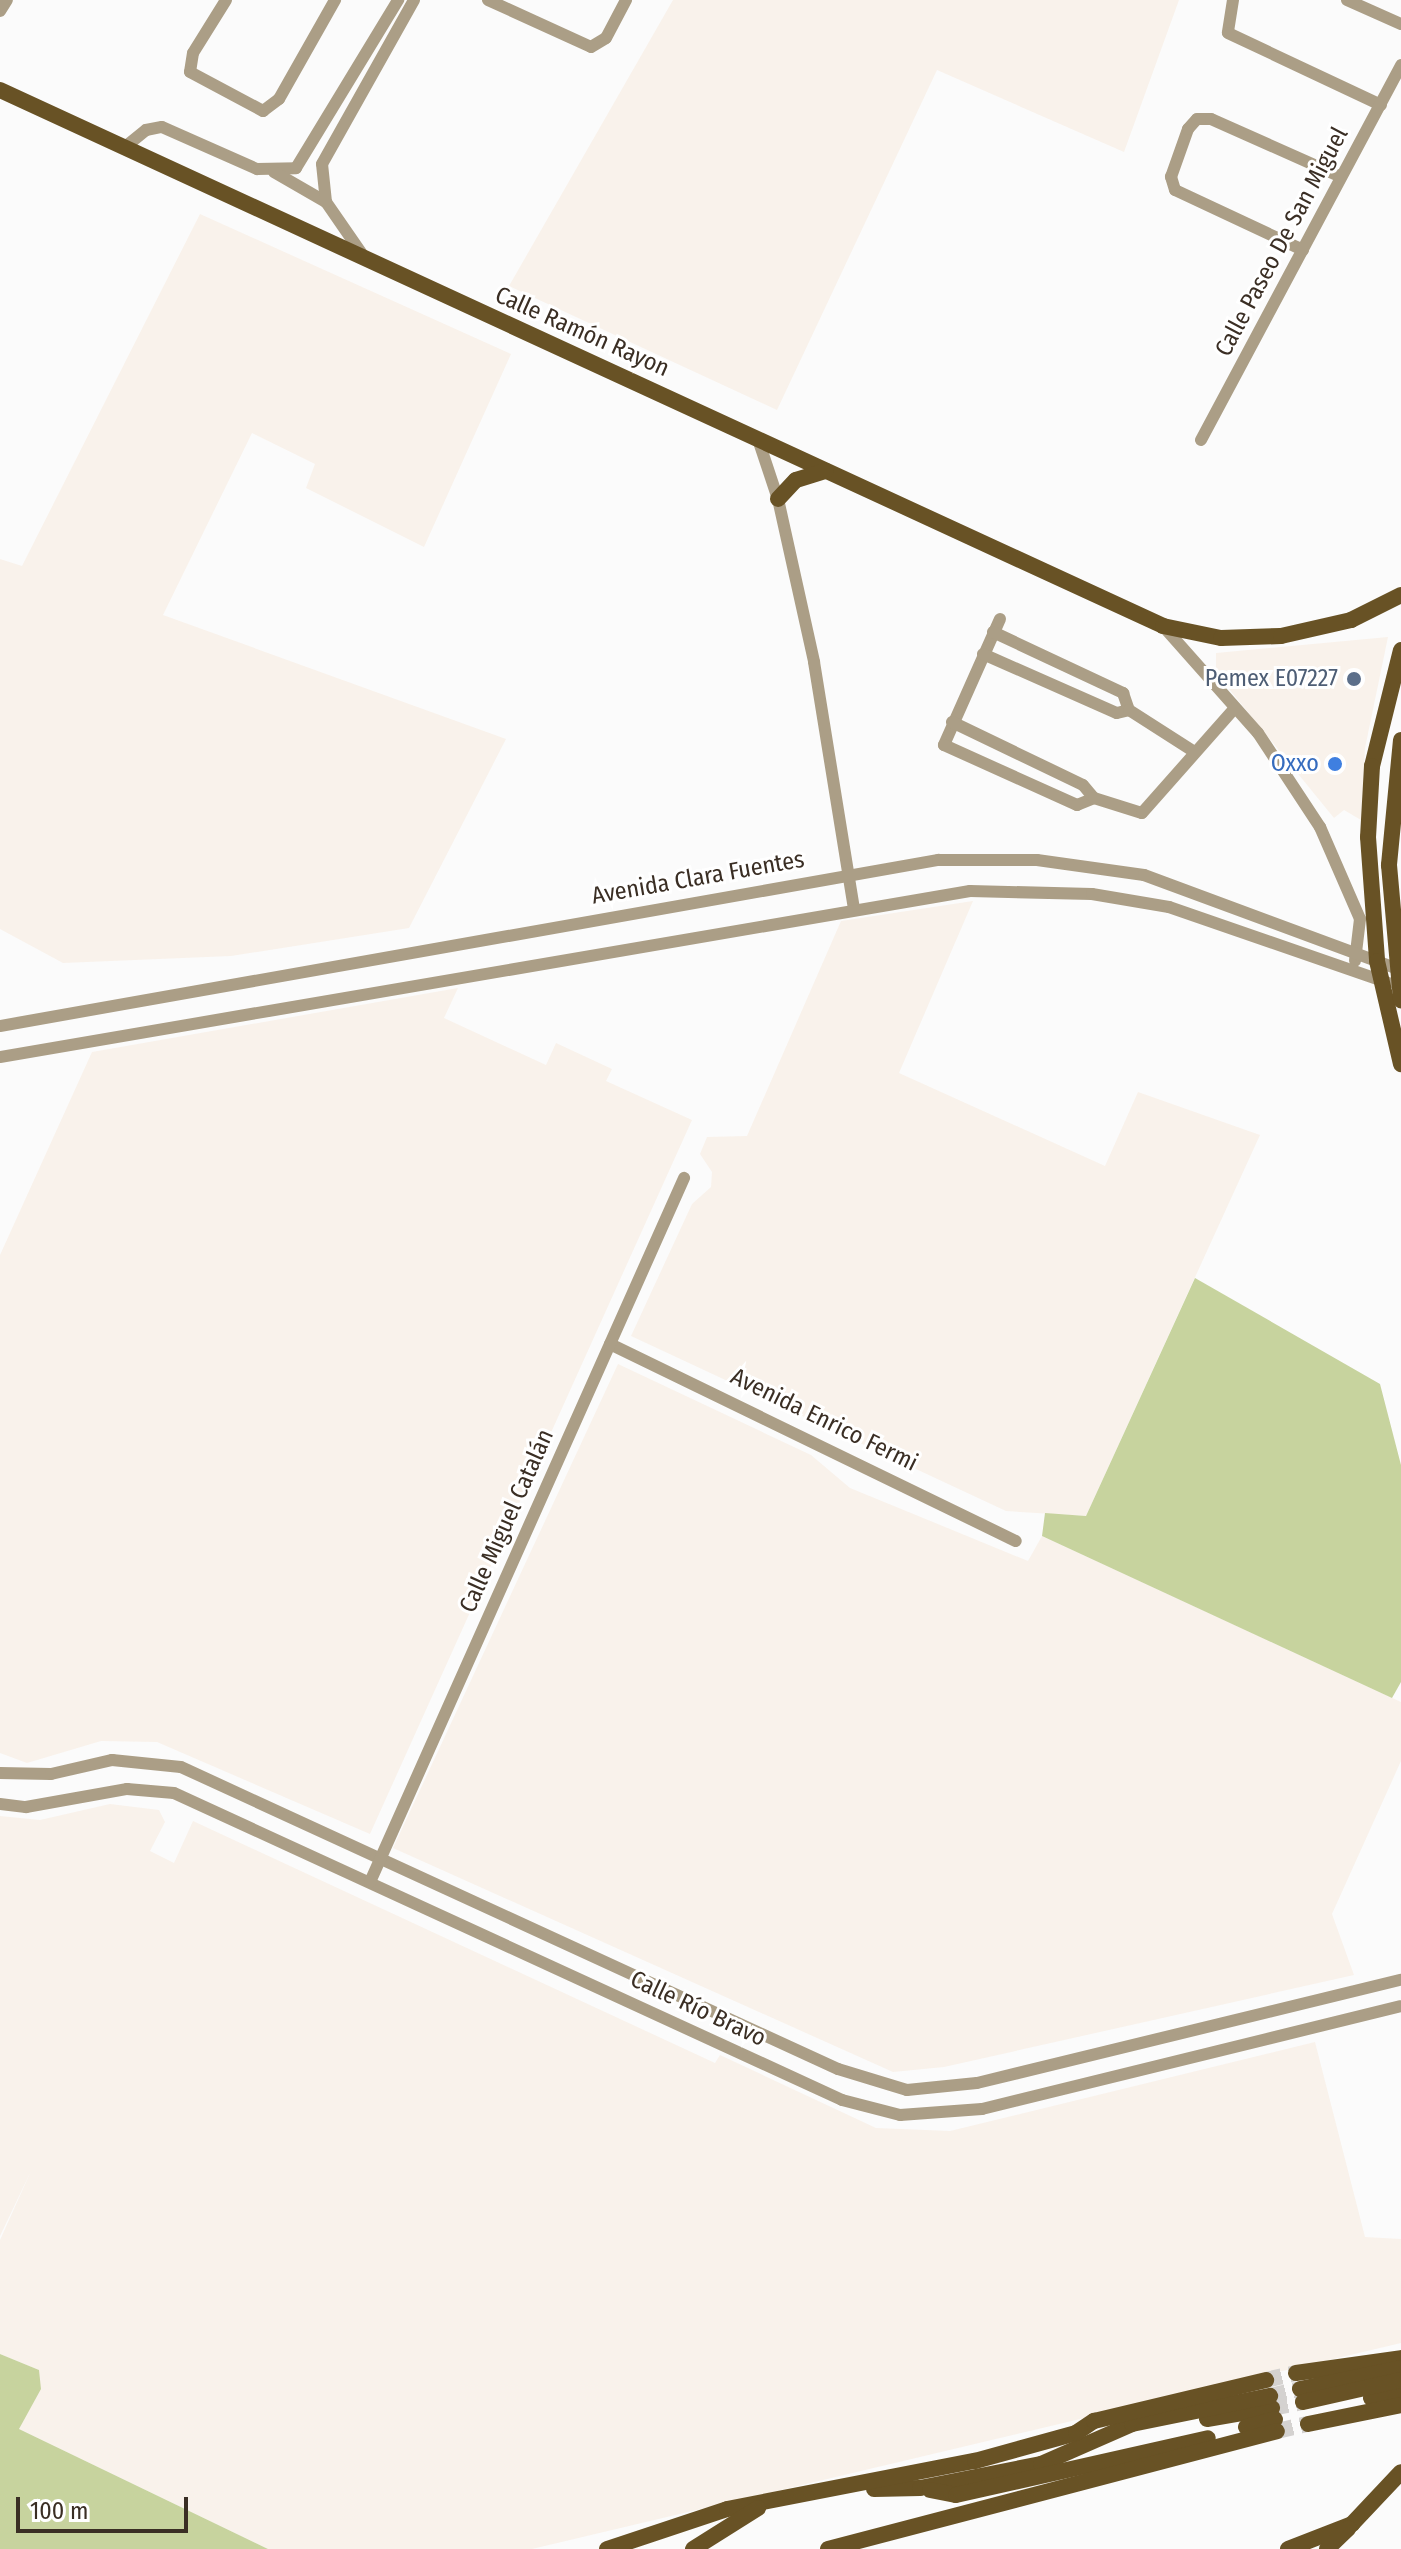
<!DOCTYPE html>
<html>
<head>
<meta charset="utf-8">
<style>
  body { margin:0 }
  #map { position:relative; width:1401px; height:2549px; overflow:hidden; background:#fbfbfb; font-family:"Fira Sans Condensed",sans-serif }
  div>[style] { position:absolute }
  .built>* { inset:0; background:#f9f2eb }
  .green>* { inset:0; background:#c7d39e }
  .major-tunnel>* { height:16px; margin-top:-8px; transform-origin:0; background:repeating-linear-gradient(90deg,#d4d2d0 0 16px,transparent 0 24px) }
  .minor>* { height:12px; margin:-6px; padding:0 6px; transform-origin:6px; border-radius:6px; background:#ab9e86 }
  .major>* { height:16px; margin:-8px; padding:0 8px; transform-origin:8px; border-radius:8px; background:#685225 }
  .dots>* { width:22px; height:22px; translate:-50% -50%; box-sizing:border-box; border:4px solid #fff; border-radius:50% }
  span { translate:-50% -50%; white-space:nowrap; text-align:center; line-height:1.15; -webkit-text-stroke:6px #fff; paint-order:stroke }
  .street-label { font-size:24px; color:#3a2e24 }
  .service-label { font-size:24px; color:#4e5e75 }
  .right { translate:-100% -50%; text-align:right }
  .shop-label { font-size:24px; color:#366cbe }
  .scale { position:absolute; left:16px; top:2497px; width:172px; height:36px; box-sizing:border-box; border:4px solid #3a2e24; border-top:0; padding-left:10px; font-size:24px; line-height:28px; white-space:nowrap; color:#3a2e24; -webkit-text-stroke:6px #fff; paint-order:stroke }
</style>
</head>
<body>
<div id="map">
  <div class="built">
    <div style="clip-path:polygon(673px 0,1179px 0,1124px 152px,937px 70px,777px 410px,509px 286px)"></div>
    <div style="clip-path:polygon(200px 214px,511px 354px,424px 547px,306px 488px,315px 464px,252px 433px,163px 615px,506px 739px,409px 928px,231px 956px,63px 963px,0 929px,0 559px,22px 566px)"></div>
    <div style="clip-path:polygon(1388px 637px,1365px 748px,1361px 820px,1344px 810px,1334px 818px,1216px 673px,1216px 653px)"></div>
    <div style="clip-path:polygon(973px 901px,899px 1073px,1105px 1166px,1138px 1092px,1260px 1135px,1086px 1516px,1006px 1511px,631px 1336px,692px 1204px,711px 1187px,712px 1172px,700px 1154px,707px 1137px,747px 1136px,841px 921px)"></div>
    <div style="clip-path:polygon(458px 988px,444px 1018px,546px 1065px,556px 1043px,612px 1069px,606px 1081px,692px 1120px,370px 1834px,157px 1742px,101px 1741px,27px 1763px,0 1753px,0 1255px,92px 1052px)"></div>
    <div style="clip-path:polygon(618px 1364px,811px 1455px,850px 1488px,1028px 1561px,1042px 1536px,1401px 1702px,1401px 1761px,1332px 1914px,1354px 1975px,944px 2067px,893px 2072px,393px 1848px)"></div>
    <div style="clip-path:polygon(110px 1804px,159px 1810px,165px 1822px,150px 1851px,174px 1863px,193px 1821px,715px 2063px,720px 2055px,876px 2128px,950px 2131px,1315px 2042px,1365px 2237px,1401px 2239px,1401px 2343px,532px 2549px,268px 2549px,19px 2429px,39px 2370px,0 2354px,0 2240px,31px 2171px,0 2236px,0 1816px,40px 1820px)"></div>
  </div>
  <div class="green">
    <div style="clip-path:polygon(1195px 1278px,1380px 1384px,1401px 1465px,1401px 1682px,1392px 1698px,1042px 1536px,1045px 1513px,1086px 1516px)"></div>
    <div style="clip-path:polygon(0 2354px,39px 2370px,41px 2389px,19px 2429px,268px 2549px,0 2549px)"></div>
  </div>
  <div class="major-tunnel">
    <div style="left:1266px;top:2380px;width:31px;rotate:-13deg"></div>
    <div style="left:1270px;top:2396px;width:31px;rotate:-13deg"></div>
    <div style="left:1272px;top:2408px;width:32px;rotate:-11deg"></div>
    <div style="left:1277px;top:2431px;width:32px;rotate:-13deg"></div>
  </div>
  <div class="minor">
    <div style="left:226px;top:0;width:62px;rotate:121.9deg"></div>
    <div style="left:193px;top:53px;width:19px;rotate:99deg"></div>
    <div style="left:190px;top:72px;width:83px;rotate:28.1deg"></div>
    <div style="left:263px;top:111px;width:20px;rotate:-37deg"></div>
    <div style="left:279px;top:99px;width:114px;rotate:-60.5deg"></div>
    <div style="left:488px;top:0;width:113px;rotate:24.5deg"></div>
    <div style="left:591px;top:47px;width:17px;rotate:-31deg"></div>
    <div style="left:606px;top:38px;width:43px;rotate:-62.2deg"></div>
    <div style="left:1233px;top:0;width:33px;rotate:99deg"></div>
    <div style="left:1228px;top:33px;width:169px;rotate:25.2deg"></div>
    <div style="left:1347px;top:0;width:59px;rotate:24deg"></div>
    <div style="left:0;top:11px;width:13px;rotate:-58deg"></div>
    <div style="left:125px;top:147px;width:27px;rotate:-39deg"></div>
    <div style="left:146px;top:130px;width:16px;rotate:-11deg"></div>
    <div style="left:162px;top:127px;width:104px;rotate:23.9deg"></div>
    <div style="left:257px;top:169px;width:39px;rotate:-1deg"></div>
    <div style="left:296px;top:168px;width:197px;rotate:-58.7deg"></div>
    <div style="left:274px;top:172px;width:60px;rotate:30deg"></div>
    <div style="left:1303px;top:250px;width:141px;rotate:-154.9deg"></div>
    <div style="left:1175px;top:190px;width:14px;rotate:-107deg"></div>
    <div style="left:1171px;top:177px;width:51px;rotate:-70.5deg"></div>
    <div style="left:1188px;top:129px;width:13px;rotate:-48deg"></div>
    <div style="left:1197px;top:119px;width:14px"></div>
    <div style="left:1211px;top:119px;width:142px;rotate:24deg"></div>
    <div style="left:364px;top:257px;width:67px;rotate:-124.6deg"></div>
    <div style="left:326px;top:202px;width:38px;rotate:-96deg"></div>
    <div style="left:322px;top:164px;width:188px;rotate:-60.7deg"></div>
    <div style="left:758px;top:439px;width:63px;rotate:71.6deg"></div>
    <div style="left:778px;top:499px;width:167px;rotate:77.5deg"></div>
    <div style="left:814px;top:662px;width:249px;rotate:80.8deg"></div>
    <div style="left:1201px;top:440px;width:425px;rotate:-61.9deg"></div>
    <div style="left:1000px;top:619px;width:138px;rotate:114deg"></div>
    <div style="left:944px;top:745px;width:146px;rotate:24.3deg"></div>
    <div style="left:1077px;top:805px;width:18px;rotate:-22deg"></div>
    <div style="left:1163px;top:626px;width:143px;rotate:48.4deg"></div>
    <div style="left:1258px;top:733px;width:113px;rotate:56.6deg"></div>
    <div style="left:1320px;top:827px;width:100px;rotate:66.5deg"></div>
    <div style="left:1360px;top:919px;width:42px;rotate:96.8deg"></div>
    <div style="left:993px;top:632px;width:144px;rotate:25.1deg"></div>
    <div style="left:1123px;top:693px;width:18px;rotate:71deg"></div>
    <div style="left:983px;top:654px;width:146px;rotate:23.8deg"></div>
    <div style="left:1117px;top:713px;width:12px;rotate:-14deg"></div>
    <div style="left:1129px;top:710px;width:76px;rotate:32.6deg"></div>
    <div style="left:952px;top:722px;width:145px;rotate:25.7deg"></div>
    <div style="left:1083px;top:785px;width:17px;rotate:50deg"></div>
    <div style="left:1094px;top:798px;width:50px;rotate:17.4deg"></div>
    <div style="left:1142px;top:813px;width:140px;rotate:-48.5deg"></div>
    <div style="left:0;top:1026px;width:953px;rotate:-10.04deg"></div>
    <div style="left:938px;top:860px;width:99px"></div>
    <div style="left:1037px;top:860px;width:108px;rotate:8deg"></div>
    <div style="left:1144px;top:875px;width:274px;rotate:20.3deg"></div>
    <div style="left:0;top:1057px;width:984px;rotate:-9.71deg"></div>
    <div style="left:970px;top:891px;width:122px;rotate:1.4deg"></div>
    <div style="left:1092px;top:894px;width:78px;rotate:9.6deg"></div>
    <div style="left:1169px;top:907px;width:232px;rotate:19.1deg"></div>
    <div style="left:610px;top:1344px;width:451px;rotate:25.9deg"></div>
    <div style="left:0;top:1773px;width:51px;rotate:1.1deg"></div>
    <div style="left:51px;top:1774px;width:63px;rotate:-12.9deg"></div>
    <div style="left:112px;top:1760px;width:69px;rotate:5.8deg"></div>
    <div style="left:181px;top:1767px;width:723px;rotate:24.69deg"></div>
    <div style="left:838px;top:2069px;width:72px;rotate:16.9deg"></div>
    <div style="left:907px;top:2090px;width:70px;rotate:-5.7deg"></div>
    <div style="left:977px;top:2083px;width:436px;rotate:-13.7deg"></div>
    <div style="left:0;top:1804px;width:26px;rotate:7deg"></div>
    <div style="left:26px;top:1807px;width:103px;rotate:-10.1deg"></div>
    <div style="left:127px;top:1789px;width:47px;rotate:4.9deg"></div>
    <div style="left:174px;top:1793px;width:735px;rotate:24.68deg"></div>
    <div style="left:842px;top:2100px;width:60px;rotate:14.5deg"></div>
    <div style="left:900px;top:2115px;width:82px;rotate:-4.2deg"></div>
    <div style="left:982px;top:2109px;width:431px;rotate:-13.8deg"></div>
    <div style="left:370px;top:1882px;width:771px;rotate:-65.96deg"></div>
  </div>
  <div class="major">
    <div style="left:0;top:90px;width:1281px;rotate:24.74deg"></div>
    <div style="left:1163px;top:626px;width:59px;rotate:11.7deg"></div>
    <div style="left:1221px;top:638px;width:60px;rotate:-1.9deg"></div>
    <div style="left:1281px;top:636px;width:72px;rotate:-12.9deg"></div>
    <div style="left:1351px;top:620px;width:56px;rotate:-26.6deg"></div>
    <div style="left:778px;top:499px;width:26px;rotate:-47deg"></div>
    <div style="left:796px;top:480px;width:31px;rotate:-17deg"></div>
    <div style="left:1401px;top:650px;width:120px;rotate:104deg"></div>
    <div style="left:1372px;top:766px;width:71px;rotate:93.2deg"></div>
    <div style="left:1368px;top:837px;width:124px;rotate:85.8deg"></div>
    <div style="left:1377px;top:961px;width:106px;rotate:76.9deg"></div>
    <div style="left:1401px;top:740px;width:126px;rotate:95.5deg"></div>
    <div style="left:1389px;top:865px;width:136px;rotate:84.9deg"></div>
    <div style="left:1296px;top:2373px;width:106px;rotate:-8.1deg"></div>
    <div style="left:1300px;top:2389px;width:103px;rotate:-11.7deg"></div>
    <div style="left:1371px;top:2398px;width:31px;rotate:-13deg"></div>
    <div style="left:1303px;top:2402px;width:100px;rotate:-12.7deg"></div>
    <div style="left:1207px;top:2419px;width:66px;rotate:-9.6deg"></div>
    <div style="left:1308px;top:2424px;width:95px;rotate:-11.5deg"></div>
    <div style="left:1246px;top:2427px;width:30px;rotate:-15deg"></div>
    <div style="left:874px;top:2489px;width:46px;rotate:-1.2deg"></div>
    <div style="left:920px;top:2488px;width:123px;rotate:-11.2deg"></div>
    <div style="left:1041px;top:2464px;width:99px;rotate:-23.7deg"></div>
    <div style="left:1132px;top:2424px;width:141px;rotate:-11.5deg"></div>
    <div style="left:930px;top:2490px;width:26px;rotate:11deg"></div>
    <div style="left:956px;top:2495px;width:258px;rotate:-12.7deg"></div>
    <div style="left:607px;top:2549px;width:126px;rotate:-18.4deg"></div>
    <div style="left:727px;top:2509px;width:253px;rotate:-11deg"></div>
    <div style="left:975px;top:2461px;width:105px;rotate:-15.5deg"></div>
    <div style="left:1076px;top:2433px;width:22px;rotate:-34deg"></div>
    <div style="left:1094px;top:2421px;width:177px;rotate:-13.4deg"></div>
    <div style="left:693px;top:2549px;width:77px;rotate:-32.2deg"></div>
    <div style="left:828px;top:2549px;width:464px;rotate:-14.7deg"></div>
    <div style="left:1288px;top:2549px;width:69px;rotate:-21.3deg"></div>
    <div style="left:1352px;top:2524px;width:71px;rotate:-46.7deg"></div>
    <div style="left:1327px;top:2549px;width:30px;rotate:-44deg"></div>
  </div>
  <div class="dots">
    <div style="left:1354px;top:679px;background:#5c6f8a"></div>
    <div style="left:1335px;top:764px;background:#3f7fe0"></div>
  </div>
  <div class="street-label">
    <span style="left:1282px;top:242px;rotate:-62deg">Calle Paseo De San Miguel</span>
    <span style="left:582px;top:332px;rotate:24deg">Calle Ramón Rayon</span>
    <span style="left:698px;top:878px;rotate:-10deg">Avenida Clara Fuentes</span>
    <span style="left:824px;top:1420px;rotate:26deg">Avenida Enrico Fermi</span>
    <span style="left:507px;top:1521px;rotate:-66deg">Calle Miguel Catalán</span>
    <span style="left:698px;top:2009px;rotate:25deg">Calle Río Bravo</span>
  </div>
  <div class="service-label">
    <span class="right" style="left:1338px;top:679px">Pemex E07227</span>
  </div>
  <div class="shop-label">
    <span class="right" style="left:1319px;top:764px">Oxxo</span>
  </div>
  <div class="scale">100 m</div>
</div>
</body>
</html>
